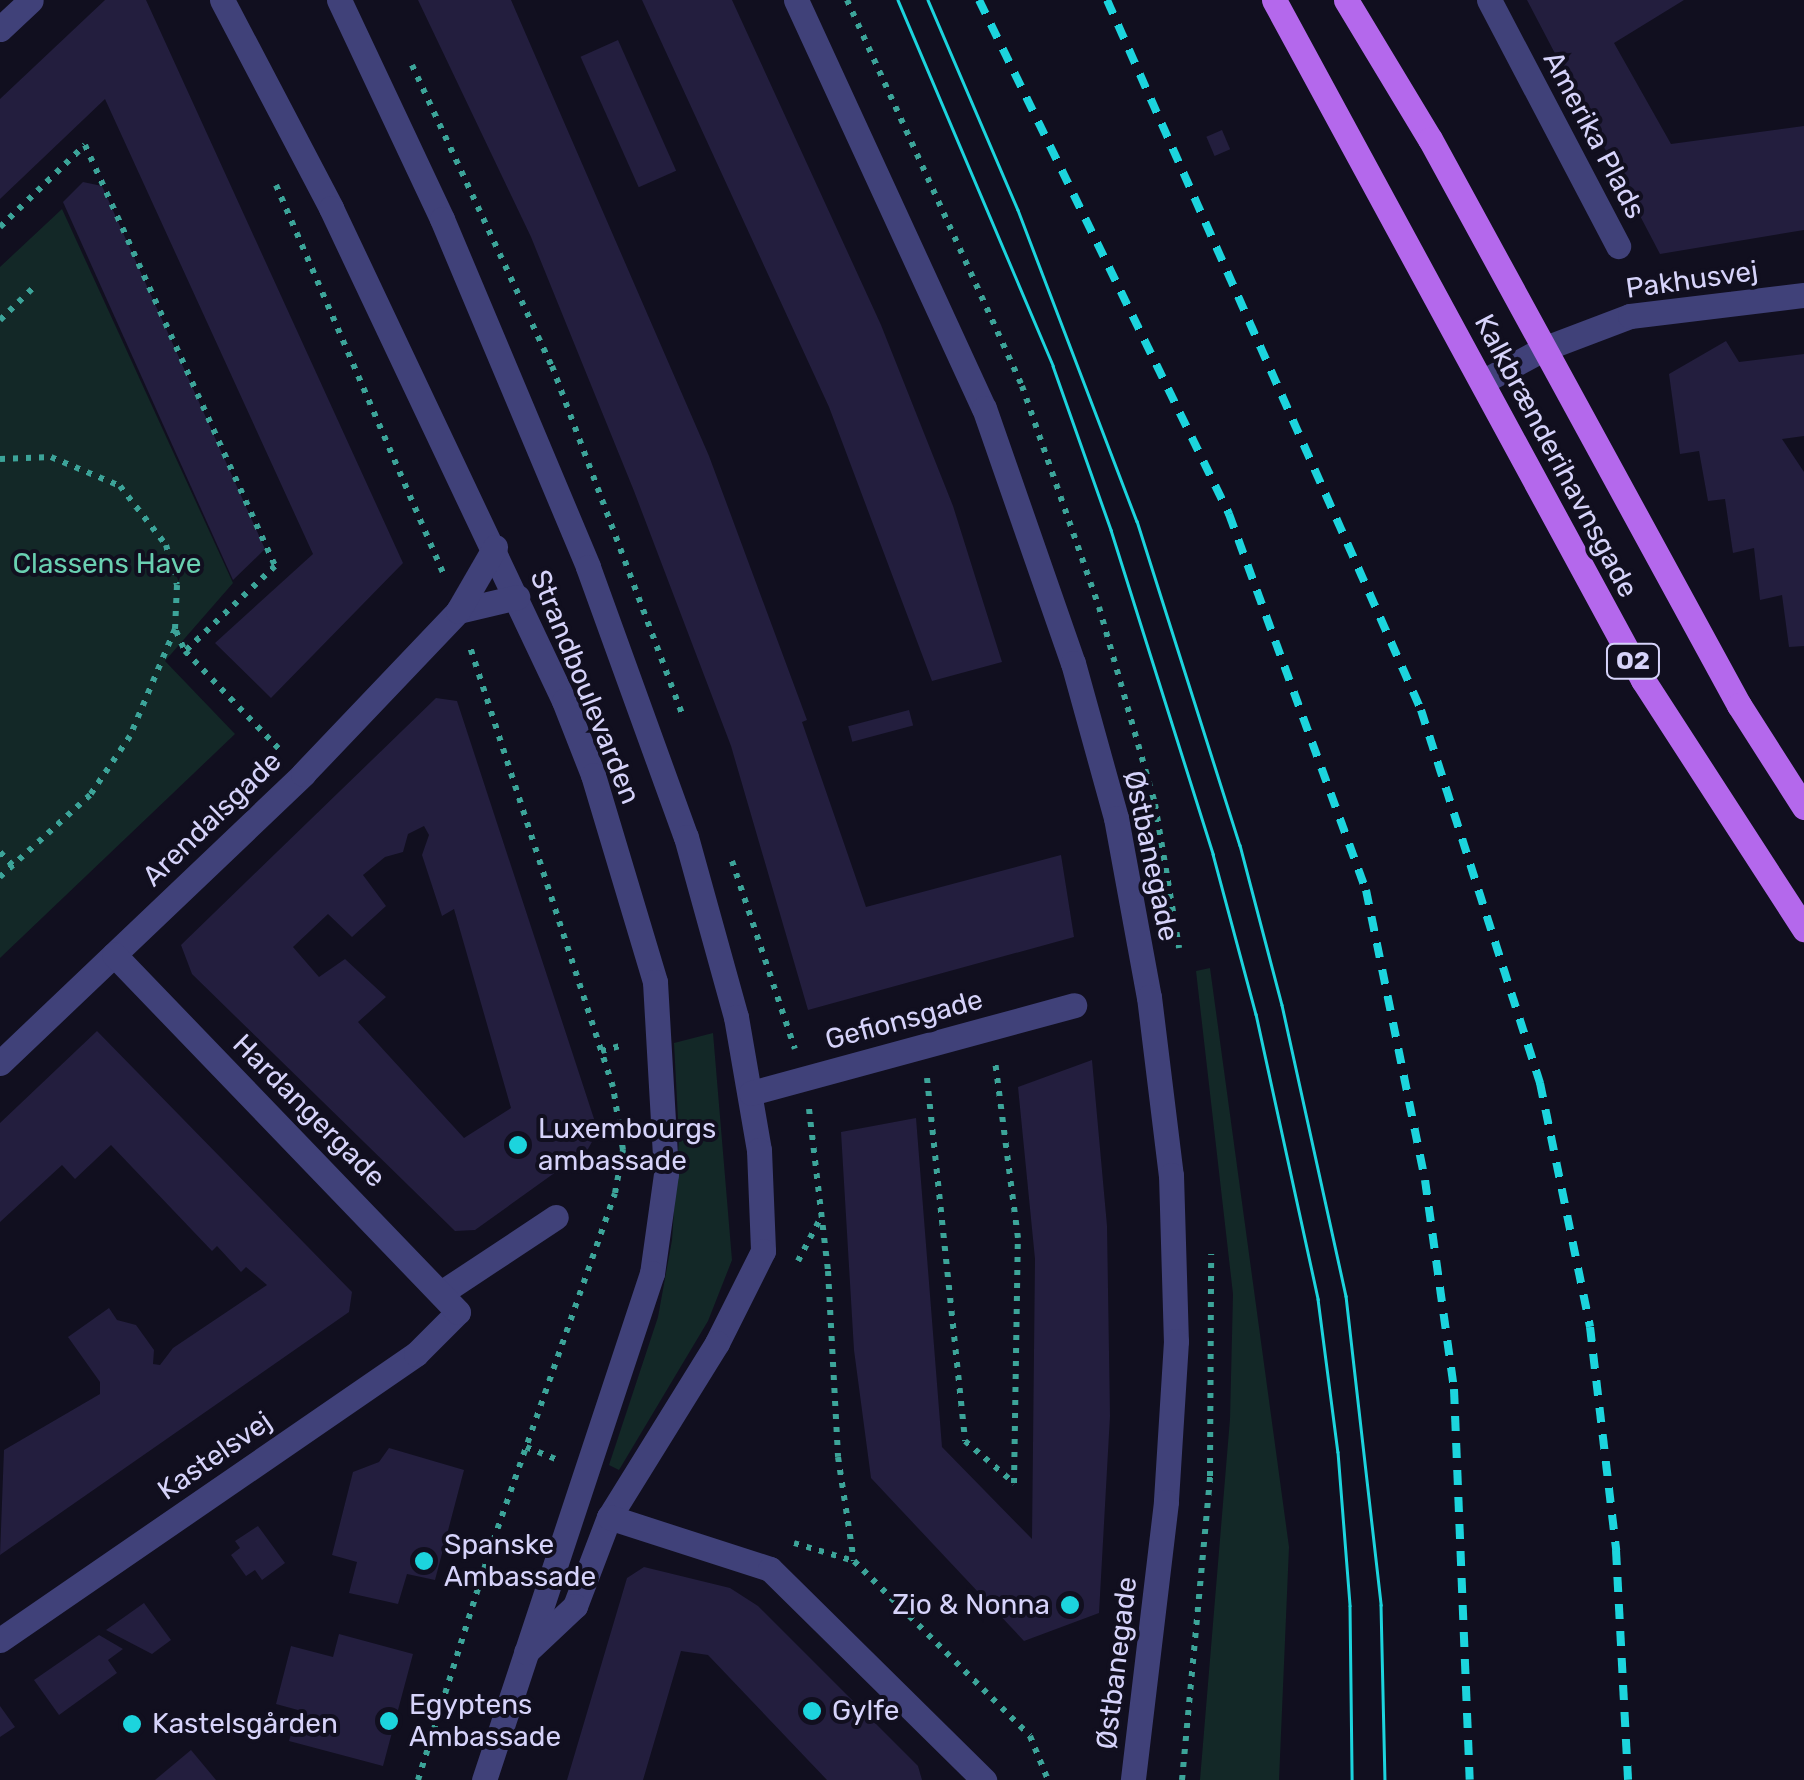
<!DOCTYPE html>
<html>
<head>
<meta charset="utf-8">
<style>
  body { margin:0 }
  #map { position:relative; width:1804px; height:1780px; overflow:hidden; background:#110f1f; font-family:Rubik,sans-serif }
  div>[style] { position:absolute }
  .green>* { inset:0; background:#132827 }
  .building>* { inset:0; background:#231e3e; transform-origin:0 0 }
  .path>* { height:6px; margin-top:-3px; transform-origin:0; background:repeating-linear-gradient(90deg,#3ca499 0 5px,transparent 0 13px) }
  .minor>* { height:25px; margin:-12.5px; padding:0 12.5px; transform-origin:12.5px; border-radius:12.5px; background:#404179 }
  .major>* { height:25px; margin:-12.5px; padding:0 12.5px; transform-origin:12.5px; border-radius:12.5px; background:#b468ec }
  .tram>* { height:2.5px; margin:-1.25px; padding:0 1.25px; transform-origin:1.25px; border-radius:1.25px; background:#1cd4dd }
  .rail>* { height:8px; margin-top:-4px; transform-origin:0; background:repeating-linear-gradient(90deg,#1cd4dd 0 15px,transparent 0 27px) }
  .dots>* { width:28px; height:28px; translate:-50% -50%; box-sizing:border-box; border:5px solid #110f1f; border-radius:50% }
  span { translate:-50% -50%; white-space:nowrap; text-align:center; line-height:1.15; -webkit-text-stroke:8px #110f1f; paint-order:stroke }
  .shield-label span { padding:2px 8px; background:#110f1f; border:2px solid; border-radius:8px; -webkit-text-stroke-width:0 }
  .shield-label { font-size:25px; color:#d6d3fa; font-weight:700 }
  .street-label { font-size:28px; color:#d6d3fa }
  .park-label { font-size:28px; color:#69d0b1 }
  .poi-label { font-size:28px; color:#d6d3fa }
  .left { translate:0 -50%; text-align:left }
  .right { translate:-100% -50%; text-align:right }
</style>
</head>
<body>
<div id="map">
  <div class="green">
    <div style="clip-path:polygon(62px 209px,233px 583px,165px 661px,235px 734px,0 958px,0 267px)"></div>
    <div style="clip-path:polygon(1210px 968px,1289px 1547px,1279px 1780px,1200px 1780px,1230px 1419px,1233px 1294px,1196px 971px)"></div>
    <div style="clip-path:polygon(713px 1033px,732px 1260px,708px 1321px,619px 1470px,609px 1465px,658px 1317px,672px 1240px,679px 1138px,674px 1043px)"></div>
  </div>
  <div class="building">
    <div style="clip-path:polygon(105px 0,146px 0,403px 563px,271px 698px,215px 643px,313px 554px,105px 99px,0 199px,0 99px)"></div>
    <div style="clip-path:polygon(418px 0,511px 0,709px 456px,807px 720px,802px 722px,866px 907px,1061px 855px,1074px 937px,808px 1010px,731px 746px,634px 491px,531px 237px)"></div>
    <div style="clip-path:polygon(642px 0,732px 0,881px 325px,953px 506px,1002px 662px,932px 681px,829px 407px)"></div>
    <div style="clip-path:polygon(1527px 0,1684px 0,1614px 43px,1671px 144px,1804px 126px,1804px 230px,1660px 254px)"></div>
    <div style="left:618px;top:40px;width:143px;height:41px;rotate:66deg"></div>
    <div style="left:1222px;top:130px;width:21px;height:17px;rotate:67deg"></div>
    <div style="clip-path:polygon(83px 182px,102px 186px,265px 549px,233px 580px,63px 202px)"></div>
    <div style="clip-path:polygon(1726px 341px,1739px 362px,1804px 354px,1804px 436px,1782px 439px,1804px 472px,1804px 646px,1789px 647px,1782px 595px,1760px 600px,1754px 548px,1733px 553px,1725px 499px,1708px 501px,1699px 451px,1680px 454px,1669px 374px)"></div>
    <div style="clip-path:polygon(evenodd,436px 698px,457px 701px,598px 1131px,588px 1149px,475px 1230px,455px 1231px,192px 974px,181px 945px,436px 698px,424px 826px,429px 835px,422px 855px,442px 916px,454px 909px,511px 1108px,464px 1138px,358px 1022px,386px 997px,345px 959px,319px 977px,293px 947px,328px 914px,352px 937px,386px 906px,363px 875px,385px 857px,403px 852px,408px 834px,424px 826px)"></div>
    <div style="left:909px;top:710px;width:16px;height:63px;rotate:75deg"></div>
    <div style="clip-path:polygon(97px 1031px,352px 1292px,349px 1312px,0 1555px,4px 1450px,100px 1394px,100px 1382px,68px 1337px,109px 1308px,117px 1320px,136px 1325px,154px 1350px,153px 1364px,160px 1365px,173px 1348px,267px 1285px,246px 1267px,241px 1272px,217px 1246px,212px 1251px,111px 1145px,75px 1179px,62px 1165px,0 1222px,0 1123px)"></div>
    <div style="clip-path:polygon(1092px 1060px,1107px 1226px,1110px 1416px,1099px 1613px,1024px 1641px,871px 1478px,854px 1350px,841px 1132px,916px 1118px,942px 1447px,1032px 1539px,1035px 1259px,1018px 1087px)"></div>
    <div style="clip-path:polygon(389px 1448px,464px 1470px,435px 1580px,407px 1574px,398px 1604px,349px 1593px,357px 1562px,332px 1555px,353px 1472px,379px 1462px)"></div>
    <div style="clip-path:polygon(258px 1526px,285px 1563px,262px 1580px,255px 1570px,246px 1576px,231px 1555px,240px 1548px,235px 1541px)"></div>
    <div style="clip-path:polygon(644px 1567px,730px 1588px,758px 1606px,918px 1766px,922px 1780px,827px 1780px,708px 1655px,681px 1651px,643px 1780px,567px 1780px,627px 1578px)"></div>
    <div style="clip-path:polygon(144px 1603px,171px 1640px,152px 1654px,106px 1630px)"></div>
    <div style="clip-path:polygon(339px 1634px,413px 1654px,383px 1766px,289px 1741px,298px 1710px,276px 1704px,291px 1646px,333px 1657px)"></div>
    <div style="clip-path:polygon(99px 1635px,123px 1649px,108px 1660px,117px 1673px,59px 1715px,34px 1680px)"></div>
    <div style="clip-path:polygon(0 1706px,15px 1727px,0 1737px)"></div>
    <div style="clip-path:polygon(191px 1750px,216px 1780px,155px 1780px)"></div>
  </div>
  <div class="path">
    <div style="left:847px;top:0;width:424px;rotate:65.6deg"></div>
    <div style="left:1022px;top:386px;width:234px;rotate:70.8deg"></div>
    <div style="left:1099px;top:607px;width:205px;rotate:74.1deg"></div>
    <div style="left:1155px;top:804px;width:146px;rotate:80.5deg"></div>
    <div style="left:412px;top:65px;width:332px;rotate:65.1deg"></div>
    <div style="left:552px;top:366px;width:375px;rotate:69.5deg"></div>
    <div style="left:276px;top:185px;width:422px;rotate:66.7deg"></div>
    <div style="left:0;top:227px;width:118px;rotate:-44deg"></div>
    <div style="left:85px;top:145px;width:462px;rotate:65.7deg"></div>
    <div style="left:275px;top:566px;width:124px;rotate:136.6deg"></div>
    <div style="left:0;top:320px;width:50px;rotate:-44.2deg"></div>
    <div style="left:0;top:459px;width:51px;rotate:-2.2deg"></div>
    <div style="left:51px;top:457px;width:75px;rotate:22.8deg"></div>
    <div style="left:120px;top:486px;width:75px;rotate:52.1deg"></div>
    <div style="left:166px;top:545px;width:41px;rotate:74.6deg"></div>
    <div style="left:177px;top:585px;width:44px;rotate:92.6deg"></div>
    <div style="left:175px;top:629px;width:116px;rotate:112.8deg"></div>
    <div style="left:130px;top:736px;width:71px;rotate:124.1deg"></div>
    <div style="left:90px;top:795px;width:122px;rotate:137.7deg"></div>
    <div style="left:176px;top:631px;width:22px;rotate:66deg"></div>
    <div style="left:185px;top:651px;width:140px;rotate:46.2deg"></div>
    <div style="left:0;top:852px;width:19px;rotate:47deg"></div>
    <div style="left:732px;top:861px;width:198px;rotate:71.5deg"></div>
    <div style="left:601px;top:1051px;width:24px;rotate:-15deg"></div>
    <div style="left:927px;top:1078px;width:365px;rotate:84deg"></div>
    <div style="left:965px;top:1441px;width:65px;rotate:40.6deg"></div>
    <div style="left:1014px;top:1483px;width:245px;rotate:-89.1deg"></div>
    <div style="left:1018px;top:1238px;width:177px;rotate:-97.4deg"></div>
    <div style="left:809px;top:1109px;width:163px;rotate:83.3deg"></div>
    <div style="left:828px;top:1271px;width:186px;rotate:86.9deg"></div>
    <div style="left:838px;top:1457px;width:105px;rotate:81.3deg"></div>
    <div style="left:798px;top:1261px;width:47px;rotate:-62.4deg"></div>
    <div style="left:526px;top:1447px;width:32px;rotate:22deg"></div>
    <div style="left:794px;top:1543px;width:63px;rotate:16.7deg"></div>
    <div style="left:854px;top:1561px;width:248px;rotate:44.8deg"></div>
    <div style="left:1030px;top:1736px;width:48px;rotate:67.8deg"></div>
    <div style="left:418px;top:1780px;width:238px;rotate:-72.6deg"></div>
    <div style="left:489px;top:1553px;width:381px;rotate:-70.7deg"></div>
    <div style="left:615px;top:1193px;width:44px;rotate:-79.5deg"></div>
    <div style="left:623px;top:1150px;width:64px;rotate:-99deg"></div>
    <div style="left:613px;top:1087px;width:465px;rotate:-108deg"></div>
    <div style="left:1182px;top:1780px;width:305px;rotate:-84.7deg"></div>
    <div style="left:1210px;top:1476px;width:222px;rotate:-89.7deg"></div>
  </div>
  <div class="minor">
    <div style="left:222px;top:0;width:235px;rotate:62.3deg"></div>
    <div style="left:331px;top:208px;width:545px;rotate:64.7deg"></div>
    <div style="left:564px;top:701px;width:79px;rotate:68.6deg"></div>
    <div style="left:593px;top:775px;width:216px;rotate:73.3deg"></div>
    <div style="left:655px;top:982px;width:192px;rotate:86.7deg"></div>
    <div style="left:666px;top:1174px;width:100px;rotate:98deg"></div>
    <div style="left:652px;top:1273px;width:534px;rotate:108.33deg"></div>
    <div style="left:339px;top:0;width:242px;rotate:64.8deg"></div>
    <div style="left:442px;top:219px;width:377px;rotate:67.2deg"></div>
    <div style="left:588px;top:567px;width:287px;rotate:70.1deg"></div>
    <div style="left:686px;top:837px;width:187px;rotate:74.5deg"></div>
    <div style="left:736px;top:1017px;width:135px;rotate:80.2deg"></div>
    <div style="left:759px;top:1150px;width:101px;rotate:87.7deg"></div>
    <div style="left:763px;top:1251px;width:103px;rotate:116.6deg"></div>
    <div style="left:717px;top:1343px;width:205px;rotate:121.8deg"></div>
    <div style="left:609px;top:1517px;width:95px;rotate:110.9deg"></div>
    <div style="left:575px;top:1606px;width:67px;rotate:136.8deg"></div>
    <div style="left:796px;top:0;width:449px;rotate:65.3deg"></div>
    <div style="left:984px;top:408px;width:270px;rotate:70.8deg"></div>
    <div style="left:1073px;top:663px;width:161px;rotate:74.5deg"></div>
    <div style="left:1116px;top:818px;width:182px;rotate:79.6deg"></div>
    <div style="left:1149px;top:997px;width:179px;rotate:83deg"></div>
    <div style="left:1171px;top:1175px;width:166px;rotate:88.3deg"></div>
    <div style="left:1176px;top:1341px;width:161px;rotate:93.6deg"></div>
    <div style="left:1166px;top:1502px;width:280px;rotate:96.8deg"></div>
    <div style="left:1489px;top:0;width:278px;rotate:62.3deg"></div>
    <div style="left:0;top:29px;width:42px;rotate:-43.1deg"></div>
    <div style="left:1482px;top:382px;width:69px;rotate:-28.4deg"></div>
    <div style="left:1543px;top:349px;width:93px;rotate:-20.8deg"></div>
    <div style="left:1630px;top:316px;width:175px;rotate:-6.9deg"></div>
    <div style="left:458px;top:611px;width:61px;rotate:-13.3deg"></div>
    <div style="left:0;top:1063px;width:419px;rotate:-43.6deg"></div>
    <div style="left:303px;top:774px;width:225px;rotate:-46.4deg"></div>
    <div style="left:458px;top:611px;width:74px;rotate:-60deg"></div>
    <div style="left:751px;top:1093px;width:335px;rotate:-15.2deg"></div>
    <div style="left:444px;top:1291px;width:134px;rotate:-33.5deg"></div>
    <div style="left:609px;top:1517px;width:169px;rotate:17.9deg"></div>
    <div style="left:770px;top:1569px;width:301px;rotate:44.6deg"></div>
    <div style="left:0;top:1640px;width:505px;rotate:-34.51deg"></div>
    <div style="left:416px;top:1354px;width:59px;rotate:-45deg"></div>
    <div style="left:458px;top:1312px;width:496px;rotate:-133.9deg"></div>
  </div>
  <div class="major">
    <div style="left:1274px;top:0;width:774px;rotate:61.51deg"></div>
    <div style="left:1643px;top:680px;width:297px;rotate:57.1deg"></div>
    <div style="left:1346px;top:0;width:162px;rotate:58.9deg"></div>
    <div style="left:1430px;top:139px;width:645px;rotate:61.37deg"></div>
    <div style="left:1739px;top:705px;width:121px;rotate:57.5deg"></div>
  </div>
  <div class="tram">
    <div style="left:898px;top:0;width:397px;rotate:67deg"></div>
    <div style="left:1053px;top:366px;width:174px;rotate:70.5deg"></div>
    <div style="left:1111px;top:530px;width:340px;rotate:72.5deg"></div>
    <div style="left:1213px;top:854px;width:166px;rotate:75deg"></div>
    <div style="left:1256px;top:1014px;width:292px;rotate:77.7deg"></div>
    <div style="left:1318px;top:1299px;width:154px;rotate:82.6deg"></div>
    <div style="left:1338px;top:1452px;width:154px;rotate:85.5deg"></div>
    <div style="left:1350px;top:1606px;width:174px;rotate:89.3deg"></div>
    <div style="left:928px;top:0;width:228px;rotate:66.8deg"></div>
    <div style="left:1018px;top:210px;width:333px;rotate:69.1deg"></div>
    <div style="left:1137px;top:521px;width:340px;rotate:72.4deg"></div>
    <div style="left:1240px;top:845px;width:165px;rotate:75.3deg"></div>
    <div style="left:1282px;top:1005px;width:298px;rotate:77.6deg"></div>
    <div style="left:1346px;top:1296px;width:311px;rotate:83.5deg"></div>
    <div style="left:1381px;top:1605px;width:175px;rotate:88.7deg"></div>
  </div>
  <div class="rail">
    <div style="left:979px;top:0;width:572px;rotate:64.06deg"></div>
    <div style="left:1229px;top:514px;width:400px;rotate:70deg"></div>
    <div style="left:1366px;top:890px;width:296px;rotate:78.5deg"></div>
    <div style="left:1425px;top:1180px;width:211px;rotate:82.1deg"></div>
    <div style="left:1454px;top:1389px;width:391px;rotate:87.7deg"></div>
    <div style="left:1107px;top:0;width:776px;rotate:66.14deg"></div>
    <div style="left:1421px;top:710px;width:392px;rotate:72.3deg"></div>
    <div style="left:1540px;top:1083px;width:249px;rotate:78.4deg"></div>
    <div style="left:1590px;top:1327px;width:225px;rotate:83.3deg"></div>
    <div style="left:1616px;top:1550px;width:230px;rotate:87deg"></div>
  </div>
  <div class="dots">
    <div style="left:518px;top:1145px;background:#1cd4dd"></div>
    <div style="left:424px;top:1561px;background:#1cd4dd"></div>
    <div style="left:1070px;top:1605px;background:#1cd4dd"></div>
    <div style="left:812px;top:1711px;background:#1cd4dd"></div>
    <div style="left:389px;top:1721px;background:#1cd4dd"></div>
    <div style="left:132px;top:1724px;background:#1cd4dd"></div>
  </div>
  <div class="shield-label">
    <span style="left:1633px;top:661px">O2</span>
  </div>
  <div class="street-label">
    <span style="left:1594px;top:135px;rotate:62deg">Amerika Plads</span>
    <span style="left:1692px;top:280px;rotate:-8deg">Pakhusvej</span>
    <span style="left:1556px;top:456px;rotate:62deg">Kalkbrænderihavnsgade</span>
    <span style="left:585px;top:687px;rotate:68deg">Strandboulevarden</span>
    <span style="left:212px;top:819px;rotate:-44deg">Arendalsgade</span>
    <span style="left:1151px;top:856px;rotate:78deg">Østbanegade</span>
    <span style="left:904px;top:1020px;rotate:-15deg">Gefionsgade</span>
    <span style="left:309px;top:1111px;rotate:45deg">Hardangergade</span>
    <span style="left:215px;top:1456px;rotate:-35deg">Kastelsvej</span>
    <span style="left:1117px;top:1663px;rotate:-83deg">Østbanegade</span>
  </div>
  <div class="park-label">
    <span style="left:107px;top:564px">Classens Have</span>
  </div>
  <div class="poi-label">
    <span class="left" style="left:538px;top:1145px">Luxembourgs<br>ambassade</span>
    <span class="left" style="left:444px;top:1561px">Spanske<br>Ambassade</span>
    <span class="right" style="left:1050px;top:1605px">Zio &amp; Nonna</span>
    <span class="left" style="left:409px;top:1721px">Egyptens<br>Ambassade</span>
    <span class="left" style="left:832px;top:1711px">Gylfe</span>
    <span class="left" style="left:152px;top:1724px">Kastelsgården</span>
  </div>
</div>
</body>
</html>
